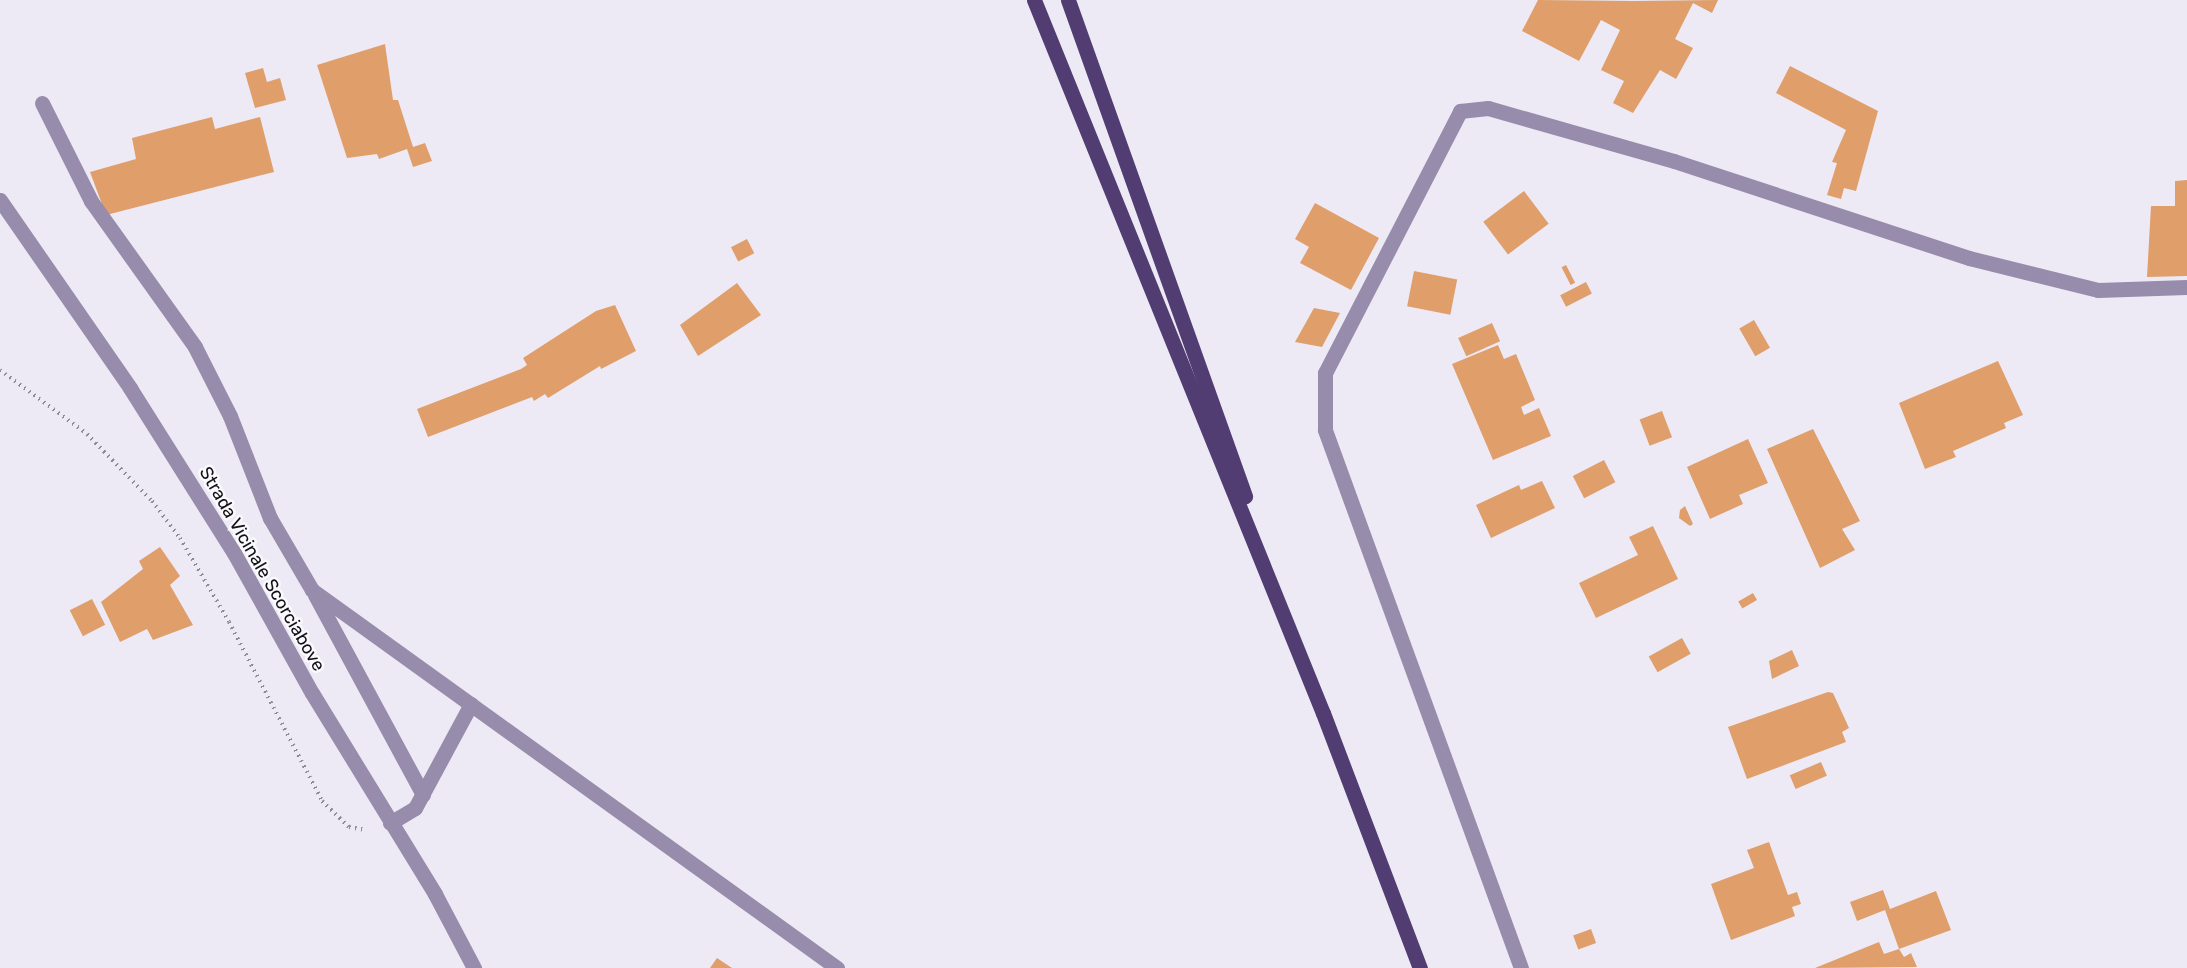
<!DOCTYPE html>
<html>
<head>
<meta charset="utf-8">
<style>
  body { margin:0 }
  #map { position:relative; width:2187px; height:968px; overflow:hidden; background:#edeaf6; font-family:Rubik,sans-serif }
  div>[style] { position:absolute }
  .building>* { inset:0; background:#df9e6a; transform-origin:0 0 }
  .path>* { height:4px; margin-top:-2px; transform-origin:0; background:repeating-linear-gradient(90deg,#8d8b94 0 1.5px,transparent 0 6px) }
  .minor>* { height:15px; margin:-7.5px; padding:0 7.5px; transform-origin:7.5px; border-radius:7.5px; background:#978cab }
  .major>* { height:15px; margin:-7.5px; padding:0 7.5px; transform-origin:7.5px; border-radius:7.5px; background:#523d72 }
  span { translate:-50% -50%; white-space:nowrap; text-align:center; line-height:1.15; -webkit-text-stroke:5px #faf9fd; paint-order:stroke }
  .street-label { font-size:18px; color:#121115 }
</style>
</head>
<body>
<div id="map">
  <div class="building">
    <div style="clip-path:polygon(1538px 0,1634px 1px,1718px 0,1712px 13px,1693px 3px,1675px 39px,1693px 48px,1676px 79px,1660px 70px,1633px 113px,1613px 103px,1624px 81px,1601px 70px,1620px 30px,1601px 20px,1579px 61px,1522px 31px)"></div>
    <div style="clip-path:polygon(385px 44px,393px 100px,398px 100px,413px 147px,425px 143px,432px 161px,413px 167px,407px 149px,379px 159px,377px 154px,347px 158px,317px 65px)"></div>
    <div style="clip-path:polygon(1790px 66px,1878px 111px,1856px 191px,1844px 188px,1841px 199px,1827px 195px,1837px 163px,1832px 162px,1846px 130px,1776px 93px)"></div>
    <div style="clip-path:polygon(263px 68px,267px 82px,280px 78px,286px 100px,255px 108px,245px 73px)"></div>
    <div style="clip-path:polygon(212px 117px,215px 129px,260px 117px,274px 172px,106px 215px,90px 172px,136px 159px,132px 138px)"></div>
    <div style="clip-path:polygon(2187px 180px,2187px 276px,2147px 277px,2151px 206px,2175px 206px,2175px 181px)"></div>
    <div style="left:1524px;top:191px;width:41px;height:51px;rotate:53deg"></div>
    <div style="clip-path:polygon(1315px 203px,1379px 238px,1351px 290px,1300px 263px,1309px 247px,1295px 239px)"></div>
    <div style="left:747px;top:239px;width:16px;height:18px;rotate:63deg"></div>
    <div style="left:1566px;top:265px;width:20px;height:5px;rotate:63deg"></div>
    <div style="left:1414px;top:271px;width:44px;height:36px;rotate:11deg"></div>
    <div style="left:1586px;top:282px;width:13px;height:29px;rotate:63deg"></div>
    <div style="clip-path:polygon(737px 283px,761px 315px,698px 356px,680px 325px)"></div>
    <div style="clip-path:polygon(615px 305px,636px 351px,601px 369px,600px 366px,548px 398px,545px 394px,534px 401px,532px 397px,428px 437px,417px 409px,521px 369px,527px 365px,523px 358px,596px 311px)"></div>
    <div style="clip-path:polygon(1314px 308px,1340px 313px,1322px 347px,1295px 342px)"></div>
    <div style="left:1754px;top:320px;width:32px;height:17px;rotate:60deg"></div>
    <div style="left:1492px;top:323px;width:20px;height:37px;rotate:66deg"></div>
    <div style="clip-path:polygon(1498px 345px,1504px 359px,1516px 354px,1535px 400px,1521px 407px,1524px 415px,1539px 408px,1551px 436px,1493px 460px,1452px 364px)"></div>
    <div style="clip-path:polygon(1998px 361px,2023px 415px,2004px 423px,2006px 428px,1953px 451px,1956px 457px,1925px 469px,1899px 403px)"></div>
    <div style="left:1662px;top:411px;width:28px;height:24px;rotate:69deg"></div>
    <div style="clip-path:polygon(1813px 429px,1860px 521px,1842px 529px,1855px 550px,1820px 568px,1767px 449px)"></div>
    <div style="clip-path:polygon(1748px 439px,1768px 483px,1739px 495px,1743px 504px,1710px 519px,1687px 467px)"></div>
    <div style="left:1604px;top:460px;width:25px;height:35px;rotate:63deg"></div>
    <div style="clip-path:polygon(1542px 481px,1555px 508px,1491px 538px,1476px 505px,1519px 485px,1521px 490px)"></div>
    <div style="clip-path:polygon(1685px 506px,1693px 524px,1690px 526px,1679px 518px,1680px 510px)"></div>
    <div style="clip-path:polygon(1653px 526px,1678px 579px,1596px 618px,1579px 583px,1638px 555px,1629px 537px)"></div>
    <div style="clip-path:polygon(160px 547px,180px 576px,170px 585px,193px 625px,153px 640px,147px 629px,120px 642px,101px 602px,143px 569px,139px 561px)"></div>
    <div style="left:1753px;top:593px;width:8px;height:17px;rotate:60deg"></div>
    <div style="left:92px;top:599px;width:29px;height:25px;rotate:63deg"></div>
    <div style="left:1682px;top:638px;width:18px;height:38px;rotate:61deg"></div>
    <div style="clip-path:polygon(1792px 650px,1799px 666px,1772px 679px,1769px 661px)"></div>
    <div style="clip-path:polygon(1828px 692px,1833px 693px,1849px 728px,1842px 732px,1846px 742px,1747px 779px,1728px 727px)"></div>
    <div style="left:1821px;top:762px;width:15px;height:34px;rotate:67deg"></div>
    <div style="clip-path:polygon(1769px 842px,1788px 895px,1797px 892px,1801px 904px,1792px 907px,1795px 916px,1731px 940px,1711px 884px,1754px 868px,1747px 850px)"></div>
    <div style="clip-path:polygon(1883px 890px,1890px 909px,1936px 891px,1951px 930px,1899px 949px,1885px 910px,1857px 921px,1850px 902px)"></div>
    <div style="left:1591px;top:929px;width:15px;height:19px;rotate:70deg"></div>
    <div style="clip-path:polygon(1879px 942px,1884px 954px,1899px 949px,1904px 957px,1911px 953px,1917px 967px,1815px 968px)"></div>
    <div style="clip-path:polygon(717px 958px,732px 968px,710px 968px)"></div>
  </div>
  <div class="path">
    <div style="left:0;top:370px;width:108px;rotate:36.3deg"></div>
    <div style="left:87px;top:434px;width:93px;rotate:45.9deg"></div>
    <div style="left:152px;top:501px;width:46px;rotate:52.9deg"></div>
    <div style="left:180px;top:538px;width:97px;rotate:59.7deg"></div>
    <div style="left:229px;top:622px;width:202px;rotate:62.5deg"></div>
    <div style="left:322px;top:801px;width:37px;rotate:44deg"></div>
    <div style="left:349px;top:827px;width:17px;rotate:10deg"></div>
  </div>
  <div class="minor">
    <div style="left:42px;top:103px;width:110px;rotate:63.4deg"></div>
    <div style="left:91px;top:201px;width:179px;rotate:54.5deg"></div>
    <div style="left:195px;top:347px;width:77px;rotate:63.1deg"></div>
    <div style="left:230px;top:416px;width:110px;rotate:68.6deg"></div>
    <div style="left:270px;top:518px;width:83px;rotate:59.7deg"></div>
    <div style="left:312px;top:590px;width:647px;rotate:35.75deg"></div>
    <div style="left:0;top:200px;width:229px;rotate:55.3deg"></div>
    <div style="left:130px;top:388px;width:195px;rotate:57.8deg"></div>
    <div style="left:234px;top:553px;width:160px;rotate:60.9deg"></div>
    <div style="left:312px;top:693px;width:236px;rotate:58.5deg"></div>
    <div style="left:435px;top:894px;width:84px;rotate:62.2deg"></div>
    <div style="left:315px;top:595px;width:227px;rotate:61.6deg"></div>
    <div style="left:390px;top:823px;width:29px;rotate:-31deg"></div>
    <div style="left:415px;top:808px;width:118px;rotate:-61.7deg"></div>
    <div style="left:1521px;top:968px;width:573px;rotate:-110.02deg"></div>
    <div style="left:1325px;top:430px;width:57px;rotate:-90deg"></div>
    <div style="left:1325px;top:373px;width:295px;rotate:-62.7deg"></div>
    <div style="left:1460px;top:111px;width:28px;rotate:-6deg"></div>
    <div style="left:1488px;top:108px;width:193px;rotate:15.9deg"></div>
    <div style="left:1674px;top:161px;width:311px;rotate:18.2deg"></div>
    <div style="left:1969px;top:258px;width:133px;rotate:13.9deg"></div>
    <div style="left:2098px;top:290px;width:89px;rotate:-1.9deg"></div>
  </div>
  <div class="major">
    <div style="left:1034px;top:0;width:769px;rotate:67.94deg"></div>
    <div style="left:1323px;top:713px;width:273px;rotate:69.2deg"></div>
    <div style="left:1068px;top:0;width:527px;rotate:70.36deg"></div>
  </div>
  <div class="street-label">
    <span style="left:262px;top:569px;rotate:60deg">Strada Vicinale Scorciabove</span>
  </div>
</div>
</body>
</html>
